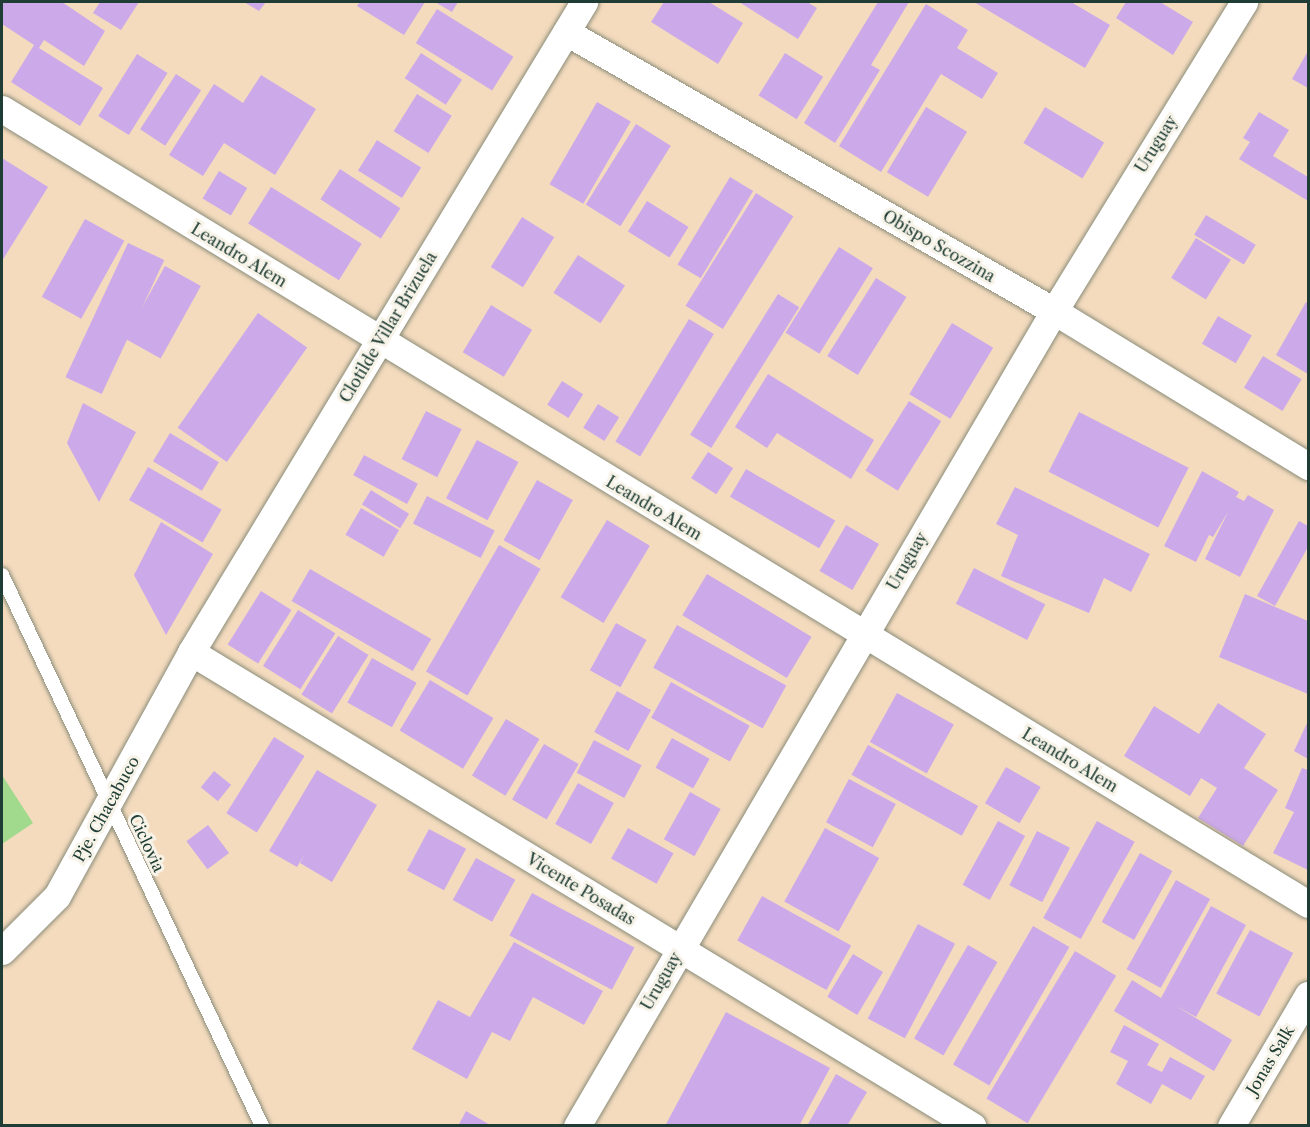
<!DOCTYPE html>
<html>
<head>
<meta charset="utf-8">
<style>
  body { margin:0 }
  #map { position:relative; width:1310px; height:1127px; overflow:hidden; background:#f4dbbe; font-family:"Libre Caslon Text",serif }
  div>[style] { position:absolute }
  .green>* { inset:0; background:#a1da8c }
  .building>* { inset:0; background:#ccaae9; transform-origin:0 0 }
  .roads { filter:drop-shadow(0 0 2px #8a8c79) drop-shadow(0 0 2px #8a8c79) }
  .lane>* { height:14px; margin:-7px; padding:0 7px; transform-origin:7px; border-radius:7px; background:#fff }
  .street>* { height:27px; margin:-13.5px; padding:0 13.5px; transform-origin:13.5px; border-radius:13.5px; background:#fff }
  span { translate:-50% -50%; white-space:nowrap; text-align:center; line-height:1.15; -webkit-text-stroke:6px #f7f3e8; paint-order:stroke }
  .street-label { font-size:16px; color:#1f3d34 }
  .frame { position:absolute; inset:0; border:3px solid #1f3d34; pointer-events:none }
</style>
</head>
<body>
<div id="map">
  <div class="green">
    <div style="clip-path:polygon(2px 775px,33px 823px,2px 844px)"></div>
  </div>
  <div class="building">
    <div style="clip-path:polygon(2px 2px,62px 2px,105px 31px,84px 66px,44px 40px,39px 48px,103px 88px,80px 126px,11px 82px,34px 45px,2px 24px)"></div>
    <div style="clip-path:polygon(100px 2px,139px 2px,121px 30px,93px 13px)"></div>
    <div style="clip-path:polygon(244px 2px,266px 2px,259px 11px)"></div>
    <div style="clip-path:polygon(360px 2px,425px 2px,404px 35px,357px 6px)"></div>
    <div style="clip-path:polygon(435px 2px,458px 2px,452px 12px)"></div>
    <div style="clip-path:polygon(664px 2px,709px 2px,743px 23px,718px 64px,651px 22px)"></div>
    <div style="clip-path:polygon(739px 2px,807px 2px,817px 8px,798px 39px)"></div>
    <div style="clip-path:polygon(878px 2px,909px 2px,871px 65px,880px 70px,835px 143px,804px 123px)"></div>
    <div style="clip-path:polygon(974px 2px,1071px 2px,1110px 25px,1085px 68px)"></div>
    <div style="clip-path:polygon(1126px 2px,1160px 2px,1193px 22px,1173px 55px,1116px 18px)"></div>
    <div style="clip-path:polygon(926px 4px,968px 30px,957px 48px,998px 73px,982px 99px,941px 74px,881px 172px,839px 146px)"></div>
    <div style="left:437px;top:9px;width:90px;height:40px;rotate:32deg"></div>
    <div style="clip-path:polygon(1308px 51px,1308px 88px,1292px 79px)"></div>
    <div style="left:421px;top:53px;width:49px;height:30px;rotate:33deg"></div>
    <div style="left:785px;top:53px;width:45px;height:50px;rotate:32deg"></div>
    <div style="left:137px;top:54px;width:36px;height:73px;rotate:32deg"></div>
    <div style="left:176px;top:74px;width:30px;height:66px;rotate:33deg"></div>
    <div style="clip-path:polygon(261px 75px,316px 109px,275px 175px,224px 143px,203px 176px,169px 155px,214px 84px,243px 103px)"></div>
    <div style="left:417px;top:94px;width:41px;height:44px;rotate:32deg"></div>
    <div style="left:597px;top:102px;width:39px;height:95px;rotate:30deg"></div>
    <div style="left:926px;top:107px;width:48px;height:76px;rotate:31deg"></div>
    <div style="left:1045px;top:107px;width:69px;height:42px;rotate:31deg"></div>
    <div style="clip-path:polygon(1259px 112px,1289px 130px,1273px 156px,1308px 177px,1308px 201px,1239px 159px,1250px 142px,1243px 138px)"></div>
    <div style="left:636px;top:124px;width:41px;height:95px;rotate:32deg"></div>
    <div style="left:377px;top:140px;width:52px;height:36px;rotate:32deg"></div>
    <div style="clip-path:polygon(2px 158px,48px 187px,2px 261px)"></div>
    <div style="left:340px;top:169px;width:72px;height:36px;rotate:33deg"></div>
    <div style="left:219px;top:171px;width:33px;height:32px;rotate:31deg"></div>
    <div style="left:730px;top:177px;width:27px;height:102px;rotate:31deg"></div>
    <div style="left:271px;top:187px;width:107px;height:43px;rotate:32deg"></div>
    <div style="left:756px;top:193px;width:44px;height:133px;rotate:32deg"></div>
    <div style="left:647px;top:201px;width:49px;height:36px;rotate:32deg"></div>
    <div style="left:1206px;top:215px;width:58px;height:23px;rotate:31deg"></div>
    <div style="left:522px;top:217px;width:38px;height:59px;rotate:32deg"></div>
    <div style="left:85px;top:219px;width:45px;height:89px;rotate:29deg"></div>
    <div style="left:1196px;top:238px;width:41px;height:47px;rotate:32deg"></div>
    <div style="left:128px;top:243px;width:40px;height:148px;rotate:25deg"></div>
    <div style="left:839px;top:247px;width:40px;height:101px;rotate:32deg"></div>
    <div style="left:578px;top:255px;width:56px;height:45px;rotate:33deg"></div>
    <div style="left:165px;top:266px;width:41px;height:83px;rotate:29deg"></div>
    <div style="left:876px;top:278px;width:36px;height:92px;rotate:32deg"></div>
    <div style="left:778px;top:294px;width:25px;height:166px;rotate:32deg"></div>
    <div style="clip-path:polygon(1306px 302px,1308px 304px,1308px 374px,1276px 355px)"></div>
    <div style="left:491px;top:305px;width:48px;height:55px;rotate:31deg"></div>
    <div style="left:258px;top:313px;width:60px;height:140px;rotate:35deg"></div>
    <div style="left:1218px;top:316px;width:39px;height:32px;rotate:30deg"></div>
    <div style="left:689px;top:319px;width:29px;height:143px;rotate:31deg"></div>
    <div style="left:952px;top:323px;width:48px;height:83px;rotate:31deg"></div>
    <div style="left:1263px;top:356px;width:45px;height:37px;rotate:31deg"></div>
    <div style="clip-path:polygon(768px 374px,874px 440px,851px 479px,777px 433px,767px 448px,735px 427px)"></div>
    <div style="left:562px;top:381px;width:25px;height:28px;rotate:32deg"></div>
    <div style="left:909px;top:401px;width:38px;height:82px;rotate:32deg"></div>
    <div style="clip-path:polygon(83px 403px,136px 432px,99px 502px,67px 443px)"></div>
    <div style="left:598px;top:404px;width:25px;height:28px;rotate:32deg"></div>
    <div style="left:426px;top:411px;width:40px;height:54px;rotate:27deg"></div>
    <div style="left:1079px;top:412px;width:123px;height:67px;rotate:27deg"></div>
    <div style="left:170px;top:433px;width:57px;height:33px;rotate:31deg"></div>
    <div style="left:477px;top:440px;width:47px;height:66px;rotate:28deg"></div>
    <div style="left:708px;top:452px;width:30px;height:31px;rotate:33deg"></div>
    <div style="left:364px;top:455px;width:61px;height:23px;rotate:28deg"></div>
    <div style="left:148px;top:467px;width:85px;height:38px;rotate:30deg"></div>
    <div style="left:746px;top:469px;width:103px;height:32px;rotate:30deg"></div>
    <div style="clip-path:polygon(1202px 471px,1239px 492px,1236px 497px,1244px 501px,1248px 495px,1274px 510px,1240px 577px,1205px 559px,1228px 512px,1213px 537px,1209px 535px,1196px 562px,1164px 546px)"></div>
    <div style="left:537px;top:480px;width:41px;height:69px;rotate:29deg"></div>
    <div style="clip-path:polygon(1015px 487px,1150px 554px,1131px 592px,1104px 578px,1089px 613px,1001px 576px,1018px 535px,996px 524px)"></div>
    <div style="left:371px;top:490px;width:45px;height:17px;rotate:32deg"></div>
    <div style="left:427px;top:496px;width:76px;height:31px;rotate:27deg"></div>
    <div style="left:361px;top:508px;width:44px;height:31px;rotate:30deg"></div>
    <div style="left:607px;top:520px;width:50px;height:90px;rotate:31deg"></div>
    <div style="clip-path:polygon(1299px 521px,1308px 526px,1308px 547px,1275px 606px,1257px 596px)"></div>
    <div style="clip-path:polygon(161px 522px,213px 554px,166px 635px,134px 575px)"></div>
    <div style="left:846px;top:525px;width:38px;height:53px;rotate:30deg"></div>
    <div style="left:499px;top:545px;width:48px;height:146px;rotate:30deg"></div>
    <div style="left:974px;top:568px;width:80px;height:40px;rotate:27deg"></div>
    <div style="left:310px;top:569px;width:140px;height:37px;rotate:30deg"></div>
    <div style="left:707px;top:574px;width:122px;height:48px;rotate:31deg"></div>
    <div style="left:261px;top:591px;width:36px;height:63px;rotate:32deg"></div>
    <div style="clip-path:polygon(1245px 594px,1308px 621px,1308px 694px,1219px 657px)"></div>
    <div style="left:298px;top:610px;width:44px;height:66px;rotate:32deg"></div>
    <div style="left:616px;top:623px;width:35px;height:54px;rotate:29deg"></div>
    <div style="left:677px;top:625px;width:125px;height:49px;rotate:29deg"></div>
    <div style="left:338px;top:636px;width:36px;height:69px;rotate:32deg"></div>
    <div style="left:372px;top:658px;width:51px;height:51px;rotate:29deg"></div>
    <div style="left:430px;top:680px;width:74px;height:59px;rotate:31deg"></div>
    <div style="left:671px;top:682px;width:90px;height:41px;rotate:29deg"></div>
    <div style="left:617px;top:691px;width:39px;height:47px;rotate:29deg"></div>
    <div style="left:897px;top:693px;width:65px;height:56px;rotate:29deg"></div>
    <div style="clip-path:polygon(1218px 703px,1266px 734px,1244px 768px,1278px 790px,1243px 846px,1198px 818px,1217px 788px,1201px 778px,1190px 796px,1124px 756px,1154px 706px,1199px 734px)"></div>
    <div style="left:506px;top:719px;width:39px;height:66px;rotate:31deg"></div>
    <div style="clip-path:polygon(1308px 721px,1308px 759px,1294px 751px)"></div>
    <div style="left:274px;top:737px;width:36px;height:90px;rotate:32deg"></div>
    <div style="left:672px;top:738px;width:43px;height:34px;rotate:29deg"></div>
    <div style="left:594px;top:740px;width:54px;height:37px;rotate:28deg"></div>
    <div style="left:544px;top:744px;width:40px;height:64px;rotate:30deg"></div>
    <div style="left:868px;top:745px;width:126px;height:34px;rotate:29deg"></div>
    <div style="left:1006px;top:767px;width:40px;height:42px;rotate:30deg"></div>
    <div style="clip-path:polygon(1302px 768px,1308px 770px,1308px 870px,1273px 853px,1294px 812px,1285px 808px)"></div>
    <div style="clip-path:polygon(317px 770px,377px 805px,332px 882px,300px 863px,304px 855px,297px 867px,269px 851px)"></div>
    <div style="left:214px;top:771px;width:22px;height:21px;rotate:39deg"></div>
    <div style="left:849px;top:779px;width:53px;height:49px;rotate:28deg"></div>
    <div style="left:578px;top:783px;width:41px;height:47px;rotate:29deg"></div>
    <div style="left:690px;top:792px;width:35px;height:54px;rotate:29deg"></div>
    <div style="left:998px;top:821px;width:31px;height:73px;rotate:29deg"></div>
    <div style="left:1097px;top:821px;width:43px;height:111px;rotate:29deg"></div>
    <div style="left:208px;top:825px;width:35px;height:27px;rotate:53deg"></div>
    <div style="left:628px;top:828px;width:52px;height:35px;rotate:29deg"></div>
    <div style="left:825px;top:828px;width:62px;height:84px;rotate:29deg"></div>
    <div style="left:429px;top:829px;width:42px;height:47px;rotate:28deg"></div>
    <div style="left:1037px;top:831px;width:37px;height:61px;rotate:27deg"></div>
    <div style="left:1140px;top:853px;width:37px;height:79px;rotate:29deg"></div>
    <div style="left:476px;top:858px;width:45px;height:48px;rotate:29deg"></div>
    <div style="left:1176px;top:880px;width:39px;height:102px;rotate:29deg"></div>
    <div style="left:532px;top:893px;width:116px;height:48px;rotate:28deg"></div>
    <div style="left:762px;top:896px;width:102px;height:51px;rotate:29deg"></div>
    <div style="clip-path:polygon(1211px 906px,1246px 925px,1196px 1017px,1176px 1006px,1232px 1040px,1214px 1071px,1114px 1011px,1132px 980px,1161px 998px)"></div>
    <div style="left:918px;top:924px;width:42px;height:107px;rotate:28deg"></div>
    <div style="left:1033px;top:926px;width:42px;height:160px;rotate:30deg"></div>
    <div style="left:1250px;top:930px;width:49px;height:72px;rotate:28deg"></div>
    <div style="clip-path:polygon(514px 942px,603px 991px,584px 1025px,533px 997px,510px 1041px,492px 1032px,467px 1079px,412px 1049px,438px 1000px,470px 1017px)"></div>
    <div style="left:968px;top:945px;width:34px;height:108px;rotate:30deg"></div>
    <div style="left:1075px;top:951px;width:48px;height:172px;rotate:31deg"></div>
    <div style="left:853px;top:954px;width:35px;height:50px;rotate:31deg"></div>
    <div style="clip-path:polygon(726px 1012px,830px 1068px,799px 1126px,665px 1126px)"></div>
    <div style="clip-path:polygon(1124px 1025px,1159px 1044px,1147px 1065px,1162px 1072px,1170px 1057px,1205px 1076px,1191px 1100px,1162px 1084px,1151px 1104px,1116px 1084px,1128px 1061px,1110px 1052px)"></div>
    <div style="clip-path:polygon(836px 1074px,867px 1092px,847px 1126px,807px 1126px)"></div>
    <div style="clip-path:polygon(466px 1111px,492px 1126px,458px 1126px)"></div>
  </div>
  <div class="roads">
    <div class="lane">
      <div style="left:2px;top:575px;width:609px;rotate:64.74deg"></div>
    </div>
    <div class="street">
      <div style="left:566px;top:32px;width:562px;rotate:29.76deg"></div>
      <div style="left:1054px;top:311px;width:298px;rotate:31.4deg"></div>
      <div style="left:2px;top:109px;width:1529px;rotate:31.33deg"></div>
      <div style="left:191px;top:652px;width:914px;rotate:31.25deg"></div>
      <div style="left:2px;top:951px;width:78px;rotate:-45deg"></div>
      <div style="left:57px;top:896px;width:278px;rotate:-61.2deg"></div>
      <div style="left:191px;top:652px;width:760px;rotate:-58.84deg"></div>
      <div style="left:577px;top:1126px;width:944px;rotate:-59.66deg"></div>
      <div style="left:1054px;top:311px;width:363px;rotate:-58.4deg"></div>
      <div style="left:1231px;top:1126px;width:152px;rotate:-59.6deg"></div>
    </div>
  </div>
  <div class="street-label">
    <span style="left:1156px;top:144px;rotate:-58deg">Uruguay</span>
    <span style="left:939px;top:246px;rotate:30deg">Obispo Scozzina</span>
    <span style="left:239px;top:255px;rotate:31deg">Leandro Alem</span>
    <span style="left:388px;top:327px;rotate:-59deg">Clotilde Villar Brizuela</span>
    <span style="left:654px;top:508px;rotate:31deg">Leandro Alem</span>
    <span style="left:907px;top:561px;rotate:-60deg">Uruguay</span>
    <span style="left:1070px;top:760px;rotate:31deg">Leandro Alem</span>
    <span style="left:106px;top:809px;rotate:-61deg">Pje. Chacabuco</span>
    <span style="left:147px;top:843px;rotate:65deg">Ciclovia</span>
    <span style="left:581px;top:889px;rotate:31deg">Vicente Posadas</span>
    <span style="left:661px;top:981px;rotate:-60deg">Uruguay</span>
    <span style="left:1270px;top:1060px;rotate:-59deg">Jonas Salk</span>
  </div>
  <div class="frame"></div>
</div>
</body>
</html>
